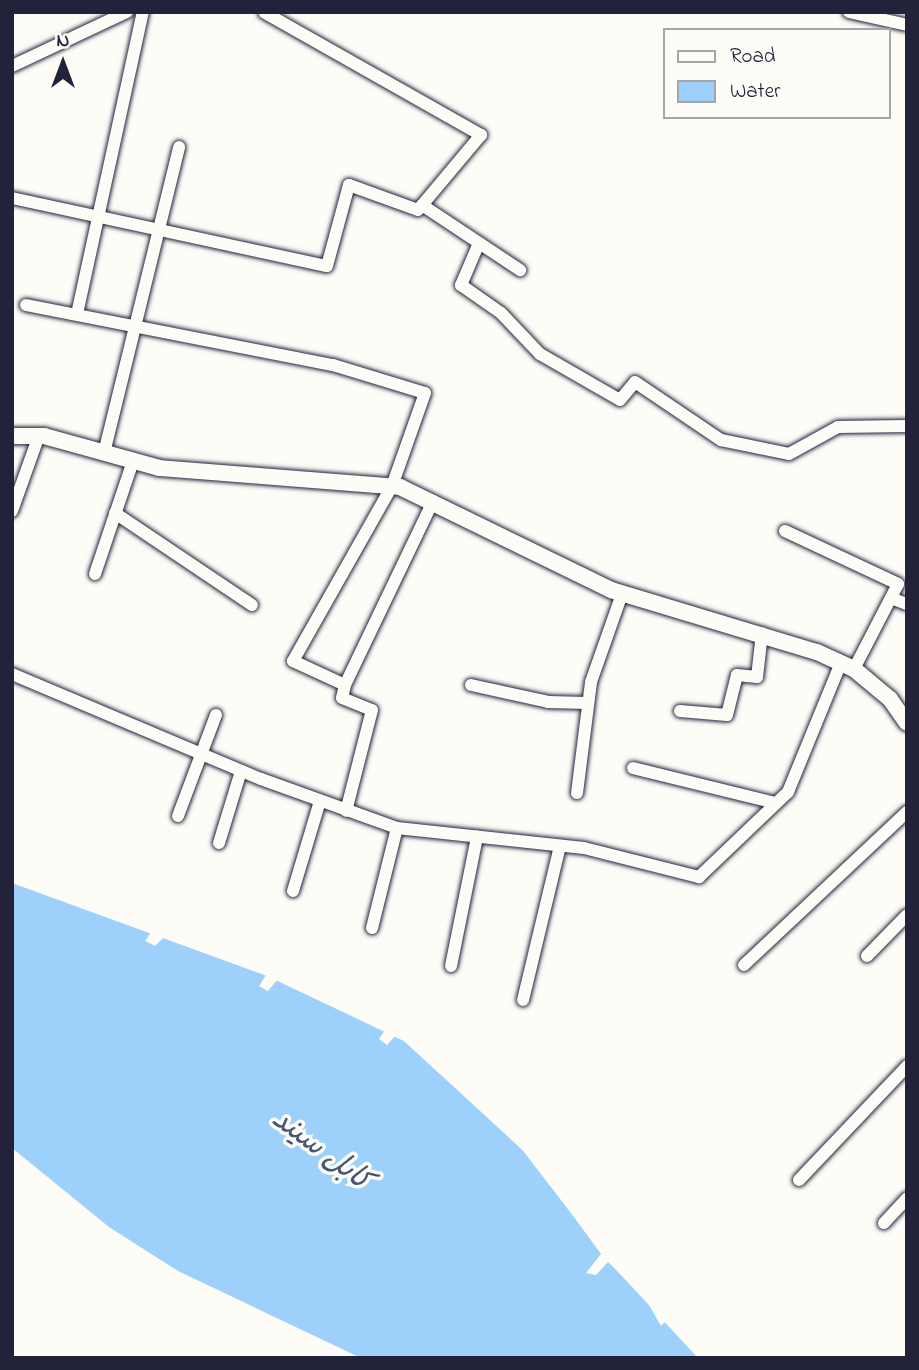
<!DOCTYPE html>
<html>
<head>
<meta charset="utf-8">
<style>
  body { margin:0 }
  #map { position:relative; width:919px; height:1370px; overflow:hidden; background:#fdfcf7; font-family:"Indie Flower","Playpen Sans Arabic",sans-serif }
  div>[style] { position:absolute }
  .water>* { inset:0; background:#9dd0fa }
  .pier>* { inset:0; background:#fdfcf7 }
  .roads { filter:drop-shadow(0 0 2px #22223b) drop-shadow(0 0 2px #22223b) }
  .minor>* { height:12px; margin:-6px; padding:0 6px; transform-origin:6px; border-radius:6px; background:#fdfcf7 }
  .tertiary>* { height:16px; margin:-8px; padding:0 8px; transform-origin:8px; border-radius:8px; background:#fdfcf7 }
  span { translate:-50% -50%; white-space:nowrap; text-align:center; line-height:1.15; -webkit-text-stroke:7px #fdfcf7; paint-order:stroke }
  .water-label { font-size:30px; color:#475674; font-style:italic }
  .frame { position:absolute; inset:0; border:14px solid #22223b; pointer-events:none }
  .legend { position:absolute; left:663px; top:28px; width:228px; height:91px; box-sizing:border-box; background:#fdfcf7; border:2px solid #a5a5ac; margin:0; padding:9px 12px; list-style:none; font-size:21px; color:#22223b }
  .legend li { display:flex; align-items:center; gap:14px; height:35px }
  .legend b { width:35px; border:2px solid #a5a5ac }
  .north { position:absolute; left:28px; top:28px; width:70px; height:70px; -webkit-text-stroke:5px #fdfcf7; paint-order:stroke; rotate:0deg; font-size:19px; font-weight:700; line-height:28px; text-align:center; color:#22223b }
  .north::after { content:''; display:block; margin:auto; width:24px; height:32px; background:#22223b; clip-path:polygon(50% 0,100% 100%,50% 72%,0 100%) }
</style>
</head>
<body>
<div id="map">
  <div class="water">
    <div style="clip-path:polygon(12px 883px,267px 976px,404px 1041px,517px 1143px,608px 1261px,698px 1358px,361px 1358px,178px 1271px,109px 1227px,12px 1148px)"></div>
  </div>
  <div class="pier">
    <div style="clip-path:polygon(12px 880px,268px 972px,406px 1038px,520px 1140px,603px 1252px,701px 1358px,665px 1322px,661px 1326px,645px 1298px,608px 1262px,596px 1275px,586px 1273px,601px 1254px,530px 1157px,404px 1041px,395px 1036px,387px 1045px,379px 1039px,385px 1030px,328px 1002px,277px 980px,268px 991px,259px 986px,266px 975px,164px 937px,155px 946px,145px 941px,151px 932px)"></div>
  </div>
  <div class="roads">
    <div class="minor">
      <div style="left:849px;top:12px;width:59px;rotate:12.6deg"></div>
      <div style="left:12px;top:66px;width:127px;rotate:-25.2deg"></div>
      <div style="left:12px;top:198px;width:322px;rotate:12.2deg"></div>
      <div style="left:327px;top:266px;width:84px;rotate:-74.8deg"></div>
      <div style="left:349px;top:185px;width:73px;rotate:19.9deg"></div>
      <div style="left:418px;top:210px;width:98px;rotate:-50deg"></div>
      <div style="left:481px;top:135px;width:249px;rotate:-150.5deg"></div>
      <div style="left:422px;top:205px;width:118px;rotate:33.6deg"></div>
      <div style="left:479px;top:243px;width:46px;rotate:113.2deg"></div>
      <div style="left:461px;top:285px;width:49px;rotate:35deg"></div>
      <div style="left:501px;top:313px;width:57px;rotate:46.4deg"></div>
      <div style="left:540px;top:354px;width:92px;rotate:29.9deg"></div>
      <div style="left:620px;top:400px;width:23px;rotate:-50deg"></div>
      <div style="left:635px;top:382px;width:104px;rotate:34deg"></div>
      <div style="left:721px;top:440px;width:69px;rotate:11.6deg"></div>
      <div style="left:789px;top:454px;width:56px;rotate:-28.9deg"></div>
      <div style="left:838px;top:427px;width:69px;rotate:-0.8deg"></div>
      <div style="left:26px;top:305px;width:313px;rotate:11.1deg"></div>
      <div style="left:333px;top:365px;width:96px;rotate:16.9deg"></div>
      <div style="left:425px;top:393px;width:99px;rotate:109.5deg"></div>
      <div style="left:392px;top:486px;width:201px;rotate:119.5deg"></div>
      <div style="left:293px;top:661px;width:57px;rotate:24.8deg"></div>
      <div style="left:345px;top:685px;width:13px;rotate:103deg"></div>
      <div style="left:342px;top:698px;width:32px;rotate:22deg"></div>
      <div style="left:372px;top:710px;width:104px;rotate:104.4deg"></div>
      <div style="left:77px;top:314px;width:309px;rotate:-77.7deg"></div>
      <div style="left:104px;top:453px;width:315px;rotate:-76.2deg"></div>
      <div style="left:12px;top:511px;width:81px;rotate:-70.4deg"></div>
      <div style="left:115px;top:513px;width:165px;rotate:33.9deg"></div>
      <div style="left:785px;top:531px;width:125px;rotate:25.1deg"></div>
      <div style="left:898px;top:584px;width:96px;rotate:117.4deg"></div>
      <div style="left:95px;top:574px;width:119px;rotate:-71.4deg"></div>
      <div style="left:891px;top:598px;width:17px;rotate:21deg"></div>
      <div style="left:12px;top:674px;width:270px;rotate:22.9deg"></div>
      <div style="left:261px;top:779px;width:145px;rotate:19.8deg"></div>
      <div style="left:397px;top:828px;width:188px;rotate:6.1deg"></div>
      <div style="left:584px;top:848px;width:119px;rotate:14.2deg"></div>
      <div style="left:699px;top:877px;width:123px;rotate:-43.7deg"></div>
      <div style="left:788px;top:792px;width:139px;rotate:-67.7deg"></div>
      <div style="left:345px;top:685px;width:204px;rotate:-64.4deg"></div>
      <div style="left:471px;top:685px;width:79px;rotate:12.4deg"></div>
      <div style="left:548px;top:702px;width:40px;rotate:1.4deg"></div>
      <div style="left:680px;top:711px;width:47px;rotate:4.9deg"></div>
      <div style="left:727px;top:715px;width:41px;rotate:-76deg"></div>
      <div style="left:737px;top:675px;width:20px;rotate:6deg"></div>
      <div style="left:757px;top:677px;width:44px;rotate:-83.5deg"></div>
      <div style="left:633px;top:768px;width:147px;rotate:13.8deg"></div>
      <div style="left:577px;top:793px;width:112px;rotate:-82.8deg"></div>
      <div style="left:591px;top:682px;width:93px;rotate:-70.6deg"></div>
      <div style="left:178px;top:816px;width:108px;rotate:-69.4deg"></div>
      <div style="left:219px;top:843px;width:75px;rotate:-73deg"></div>
      <div style="left:293px;top:891px;width:94px;rotate:-73.3deg"></div>
      <div style="left:372px;top:928px;width:103px;rotate:-76deg"></div>
      <div style="left:867px;top:956px;width:57px;rotate:-45.7deg"></div>
      <div style="left:744px;top:965px;width:224px;rotate:-43.2deg"></div>
      <div style="left:451px;top:966px;width:132px;rotate:-78.6deg"></div>
      <div style="left:523px;top:1000px;width:158px;rotate:-76.5deg"></div>
      <div style="left:799px;top:1180px;width:157px;rotate:-46.5deg"></div>
      <div style="left:884px;top:1223px;width:34px;rotate:-47deg"></div>
    </div>
    <div class="tertiary">
      <div style="left:12px;top:436px;width:32px"></div>
      <div style="left:44px;top:436px;width:119px;rotate:15.5deg"></div>
      <div style="left:159px;top:468px;width:242px;rotate:4.5deg"></div>
      <div style="left:400px;top:487px;width:235px;rotate:26deg"></div>
      <div style="left:611px;top:590px;width:215px;rotate:16.8deg"></div>
      <div style="left:817px;top:652px;width:41px;rotate:24.7deg"></div>
      <div style="left:854px;top:669px;width:47px;rotate:39.8deg"></div>
      <div style="left:890px;top:699px;width:29px;rotate:55deg"></div>
    </div>
  </div>
  <div class="water-label">
    <span style="left:321px;top:1151px;rotate:37deg">کابل سيند</span>
  </div>
  <div class="frame"></div>
  <ul class="legend">
  <li><b style="height:9px;background:#fdfcf7"></b>Road</li>
  <li><b style="height:19px;background:#9dd0fa"></b>Water</li>
  </ul>
  <div class="north">N</div>
</div>
</body>
</html>
